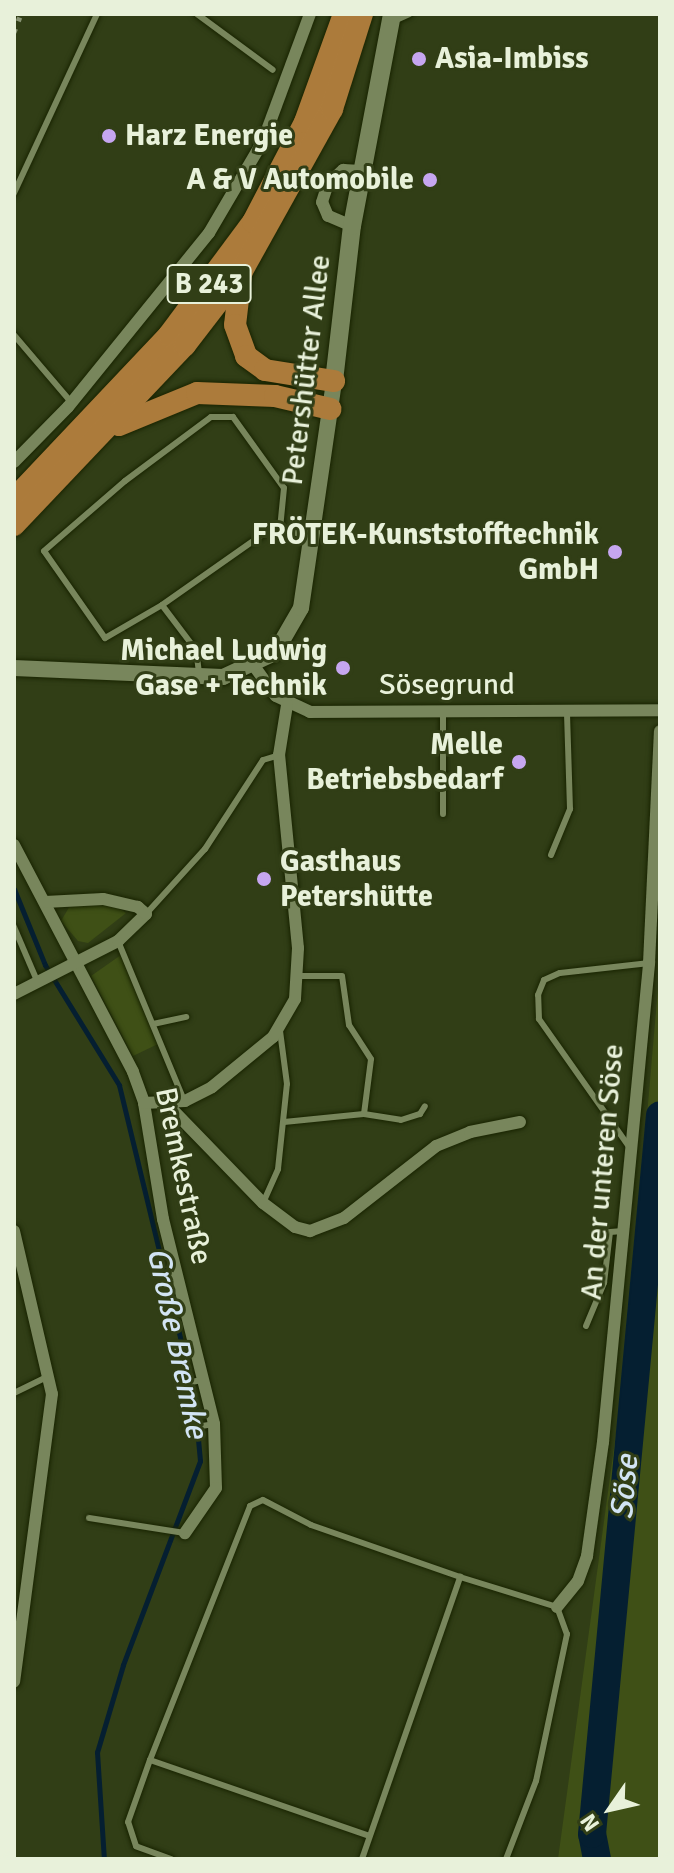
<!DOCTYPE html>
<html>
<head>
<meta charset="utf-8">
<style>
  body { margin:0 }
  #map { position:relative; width:674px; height:1873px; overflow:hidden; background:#313e16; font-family:Signika,sans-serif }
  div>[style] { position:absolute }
  .green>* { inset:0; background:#3f5016 }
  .stream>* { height:5px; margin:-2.5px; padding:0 2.5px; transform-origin:2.5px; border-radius:2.5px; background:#051f31 }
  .river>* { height:28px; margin:-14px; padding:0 14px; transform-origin:14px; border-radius:14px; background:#051f31 }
  .roads { filter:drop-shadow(0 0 2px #192400) drop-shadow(0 0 2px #192400) }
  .service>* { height:6px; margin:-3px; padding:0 3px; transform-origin:3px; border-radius:3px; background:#78865c }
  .minor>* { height:12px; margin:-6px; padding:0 6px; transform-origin:6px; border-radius:6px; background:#78865c }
  .tertiary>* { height:16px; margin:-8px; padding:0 8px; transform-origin:8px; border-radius:8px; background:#78865c }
  .secondary>* { height:18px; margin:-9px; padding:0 9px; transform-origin:9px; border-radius:9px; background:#78865c }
  .trunk>* { height:22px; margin:-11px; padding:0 11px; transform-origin:11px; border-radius:11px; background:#ac7b3b }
  .rail>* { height:5px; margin-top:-2.5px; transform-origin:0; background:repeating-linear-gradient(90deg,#899474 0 4px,transparent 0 12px) }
  .dots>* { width:22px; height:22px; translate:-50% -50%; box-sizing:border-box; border:4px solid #313e16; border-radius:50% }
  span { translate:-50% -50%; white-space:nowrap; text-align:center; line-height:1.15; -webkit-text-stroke:6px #313e16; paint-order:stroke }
  .shield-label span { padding:2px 6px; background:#313e16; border:2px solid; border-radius:6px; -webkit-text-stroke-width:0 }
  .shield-label { font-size:28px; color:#e8f1da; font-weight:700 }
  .poi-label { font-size:30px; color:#e8f1da; font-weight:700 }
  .left { translate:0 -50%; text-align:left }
  .right { translate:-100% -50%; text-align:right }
  .street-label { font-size:30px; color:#e8f1da }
  .water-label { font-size:32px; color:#d2e4f4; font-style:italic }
  .frame { position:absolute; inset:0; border:16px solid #e8f1da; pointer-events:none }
  .north { position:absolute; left:570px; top:1769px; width:80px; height:80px; -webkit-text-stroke:6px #313e16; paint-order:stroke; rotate:236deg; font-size:22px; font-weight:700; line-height:32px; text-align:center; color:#e8f1da }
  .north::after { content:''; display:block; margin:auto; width:28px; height:36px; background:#e8f1da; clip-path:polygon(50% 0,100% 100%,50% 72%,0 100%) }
</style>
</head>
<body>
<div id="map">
  <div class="green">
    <div style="clip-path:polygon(112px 903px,126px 913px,88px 943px,78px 941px,61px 921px,71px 904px)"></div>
    <div style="clip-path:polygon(121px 955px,158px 1044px,133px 1056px,91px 976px)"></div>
    <div style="clip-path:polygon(660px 965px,660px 1859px,558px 1859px,626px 1360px)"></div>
  </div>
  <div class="stream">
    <div style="left:14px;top:889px;width:82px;rotate:67.8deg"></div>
    <div style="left:45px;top:965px;width:141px;rotate:58.3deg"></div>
    <div style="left:119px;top:1085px;width:320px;rotate:76.4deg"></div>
    <div style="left:194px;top:1396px;width:65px;rotate:84.7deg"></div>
    <div style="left:200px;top:1461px;width:218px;rotate:110.7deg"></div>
    <div style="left:123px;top:1665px;width:91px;rotate:106.6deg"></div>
    <div style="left:97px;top:1752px;width:107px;rotate:86.3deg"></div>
  </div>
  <div class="river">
    <div style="left:597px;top:1859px;width:25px;rotate:-101deg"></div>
    <div style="left:592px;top:1834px;width:722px;rotate:-84.6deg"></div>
  </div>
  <div class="roads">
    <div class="service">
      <div style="left:197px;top:14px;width:94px;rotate:36.4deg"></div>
      <div style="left:394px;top:21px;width:17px;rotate:-24deg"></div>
      <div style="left:14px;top:193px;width:197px;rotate:-65.1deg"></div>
      <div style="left:14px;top:335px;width:88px;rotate:49.6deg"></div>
      <div style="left:162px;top:605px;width:66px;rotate:149.9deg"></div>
      <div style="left:105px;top:638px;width:106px;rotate:-125deg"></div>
      <div style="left:44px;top:551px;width:107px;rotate:-40.8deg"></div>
      <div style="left:125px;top:481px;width:107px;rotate:-36.7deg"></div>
      <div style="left:211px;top:417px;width:22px"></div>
      <div style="left:233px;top:417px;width:87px;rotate:54.3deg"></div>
      <div style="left:284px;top:488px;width:41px;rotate:95.6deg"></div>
      <div style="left:199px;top:673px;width:23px;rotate:-97deg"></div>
      <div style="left:196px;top:650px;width:56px;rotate:-127.1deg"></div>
      <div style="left:162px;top:605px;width:127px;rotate:-35.1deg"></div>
      <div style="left:266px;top:532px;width:14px;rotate:-12deg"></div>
      <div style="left:280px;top:529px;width:29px;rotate:14deg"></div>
      <div style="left:443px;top:814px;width:103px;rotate:-90deg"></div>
      <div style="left:551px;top:855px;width:50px;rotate:-67.6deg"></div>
      <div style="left:570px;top:809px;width:97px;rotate:-91.8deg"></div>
      <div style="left:146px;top:914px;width:88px;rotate:-47.8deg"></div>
      <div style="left:205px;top:849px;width:106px;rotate:-56.9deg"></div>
      <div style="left:263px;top:760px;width:17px;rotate:-17deg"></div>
      <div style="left:14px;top:927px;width:61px;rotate:66.8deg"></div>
      <div style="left:118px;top:941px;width:172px;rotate:67.5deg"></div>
      <div style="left:153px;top:1024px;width:34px;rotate:-12deg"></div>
      <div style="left:364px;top:1114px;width:37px;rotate:9deg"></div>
      <div style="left:401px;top:1120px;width:20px;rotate:-18deg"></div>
      <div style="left:420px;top:1114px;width:9px;rotate:-58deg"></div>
      <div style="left:284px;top:1122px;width:80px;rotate:-5.7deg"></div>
      <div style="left:364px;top:1114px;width:55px;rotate:-82.7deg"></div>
      <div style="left:371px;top:1059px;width:40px;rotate:-122.9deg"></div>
      <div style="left:349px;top:1025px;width:49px;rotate:-98.1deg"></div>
      <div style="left:342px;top:976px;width:45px;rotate:180deg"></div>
      <div style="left:630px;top:1148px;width:158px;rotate:-125.2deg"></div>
      <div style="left:539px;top:1019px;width:24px;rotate:-92deg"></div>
      <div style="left:538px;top:995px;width:16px;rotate:-68deg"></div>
      <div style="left:544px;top:980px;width:17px;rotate:-24deg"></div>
      <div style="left:560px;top:973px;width:90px;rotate:-6.4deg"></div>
      <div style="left:263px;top:1203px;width:37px;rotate:-66deg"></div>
      <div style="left:278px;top:1169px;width:85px;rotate:-84deg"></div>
      <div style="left:287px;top:1084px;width:53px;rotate:-97.5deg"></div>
      <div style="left:586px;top:1326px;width:47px;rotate:-67.3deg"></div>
      <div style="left:604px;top:1283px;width:51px;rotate:-83.3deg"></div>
      <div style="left:610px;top:1232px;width:13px;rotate:-4deg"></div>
      <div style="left:175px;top:1347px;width:18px;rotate:-13deg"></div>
      <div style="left:181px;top:1384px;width:20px;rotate:-11deg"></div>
      <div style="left:14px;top:1393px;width:37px;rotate:-26deg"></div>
      <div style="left:189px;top:1428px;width:25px;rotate:-9deg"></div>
      <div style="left:89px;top:1518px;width:97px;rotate:8.9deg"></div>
      <div style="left:150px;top:1760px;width:273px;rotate:-68.5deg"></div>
      <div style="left:250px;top:1506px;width:14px;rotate:-25deg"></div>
      <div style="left:263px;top:1500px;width:54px;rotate:27.5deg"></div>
      <div style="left:311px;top:1525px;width:158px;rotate:19.2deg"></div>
      <div style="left:171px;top:1859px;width:37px;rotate:-160deg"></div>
      <div style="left:136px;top:1846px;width:25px;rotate:-108deg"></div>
      <div style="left:128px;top:1822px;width:66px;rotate:-70.5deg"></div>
      <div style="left:150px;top:1760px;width:232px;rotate:19.1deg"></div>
      <div style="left:362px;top:1859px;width:299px;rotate:-70.8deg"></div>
      <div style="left:460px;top:1577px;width:102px;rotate:17.2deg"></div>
      <div style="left:557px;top:1607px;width:29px;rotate:70deg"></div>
      <div style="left:567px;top:1634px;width:150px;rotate:101.9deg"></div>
      <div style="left:536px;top:1781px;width:84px;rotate:111deg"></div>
    </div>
    <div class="minor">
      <div style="left:352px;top:226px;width:26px;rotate:-157deg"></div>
      <div style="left:328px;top:216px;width:15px;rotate:-113deg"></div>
      <div style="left:322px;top:202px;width:19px;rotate:-72deg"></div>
      <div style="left:328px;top:184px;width:21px;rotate:-43deg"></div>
      <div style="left:343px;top:170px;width:19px;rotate:3deg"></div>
      <div style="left:14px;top:462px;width:77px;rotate:-45.5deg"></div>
      <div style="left:68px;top:407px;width:224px;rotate:-51deg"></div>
      <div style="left:209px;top:233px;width:107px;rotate:-59.6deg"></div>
      <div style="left:263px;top:141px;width:135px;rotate:-69.7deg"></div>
      <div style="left:254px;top:666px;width:37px;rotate:54deg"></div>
      <div style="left:276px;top:696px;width:38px;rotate:25deg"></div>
      <div style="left:310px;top:712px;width:350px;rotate:-0.3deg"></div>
      <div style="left:14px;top:845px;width:256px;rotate:62.3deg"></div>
      <div style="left:133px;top:1072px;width:33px;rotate:70deg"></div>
      <div style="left:144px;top:1103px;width:118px;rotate:80.7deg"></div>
      <div style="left:163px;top:1219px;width:211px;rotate:76deg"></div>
      <div style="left:214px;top:1424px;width:64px;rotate:88.2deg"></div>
      <div style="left:216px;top:1488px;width:55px;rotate:124.6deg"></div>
      <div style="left:14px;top:994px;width:117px;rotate:-27deg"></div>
      <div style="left:118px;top:941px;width:39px;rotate:-44deg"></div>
      <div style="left:146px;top:914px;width:11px;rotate:-139deg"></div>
      <div style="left:138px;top:907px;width:36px;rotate:-167deg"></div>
      <div style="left:103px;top:899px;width:58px;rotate:177deg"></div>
      <div style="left:144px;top:1103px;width:41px;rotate:-2.8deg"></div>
      <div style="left:185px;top:1101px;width:30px;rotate:-27deg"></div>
      <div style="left:212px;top:1087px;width:79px;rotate:-39.3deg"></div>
      <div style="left:273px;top:1037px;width:44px;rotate:-59.9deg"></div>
      <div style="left:295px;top:999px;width:51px;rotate:-86.6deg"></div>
      <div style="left:298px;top:948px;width:194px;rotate:-95.6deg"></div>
      <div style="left:279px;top:755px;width:51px;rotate:-80.9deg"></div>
      <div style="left:167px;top:1104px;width:138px;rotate:45.9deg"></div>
      <div style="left:263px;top:1203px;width:40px;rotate:37deg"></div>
      <div style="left:295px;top:1227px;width:16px;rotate:15deg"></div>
      <div style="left:310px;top:1231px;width:36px;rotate:-21deg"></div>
      <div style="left:344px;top:1218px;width:117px;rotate:-38deg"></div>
      <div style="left:436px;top:1146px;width:37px;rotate:-22deg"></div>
      <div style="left:470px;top:1132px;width:51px;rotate:-11.3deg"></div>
      <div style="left:14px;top:1231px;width:167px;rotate:76.9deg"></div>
      <div style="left:52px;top:1394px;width:290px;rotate:97.5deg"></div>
      <div style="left:557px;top:1607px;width:33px;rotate:-51deg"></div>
      <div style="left:578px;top:1581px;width:27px;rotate:-70deg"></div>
      <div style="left:587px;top:1556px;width:115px;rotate:-82deg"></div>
      <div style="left:603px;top:1442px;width:481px;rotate:-84.5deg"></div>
      <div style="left:649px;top:963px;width:232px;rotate:-87.3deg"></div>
    </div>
    <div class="tertiary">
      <div style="left:14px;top:668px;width:209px;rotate:2.5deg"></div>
      <div style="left:223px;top:677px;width:57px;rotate:-24.8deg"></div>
      <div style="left:275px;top:653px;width:52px;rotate:-60deg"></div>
      <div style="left:301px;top:608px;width:229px;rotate:-81.7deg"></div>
    </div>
    <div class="secondary">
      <div style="left:334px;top:381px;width:156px;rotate:-83.4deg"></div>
      <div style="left:352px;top:226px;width:216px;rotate:-79.3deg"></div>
    </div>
    <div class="trunk">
      <div style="left:241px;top:274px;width:51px;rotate:96.7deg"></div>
      <div style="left:235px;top:325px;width:33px;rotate:70deg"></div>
      <div style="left:246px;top:356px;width:24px;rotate:36deg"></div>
      <div style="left:265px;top:370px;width:70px;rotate:9.1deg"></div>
      <div style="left:119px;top:425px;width:84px;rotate:-22.3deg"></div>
      <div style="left:197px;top:393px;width:78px;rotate:2.2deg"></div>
      <div style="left:275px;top:396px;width:57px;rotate:13.1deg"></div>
      <div style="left:14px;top:499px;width:226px;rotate:-46.6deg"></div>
      <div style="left:169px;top:335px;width:141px;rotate:-53.4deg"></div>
      <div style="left:253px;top:222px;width:113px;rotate:-62.5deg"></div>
      <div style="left:305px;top:122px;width:115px;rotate:-70.1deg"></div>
      <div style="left:14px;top:525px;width:248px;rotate:-46.5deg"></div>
      <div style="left:185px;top:345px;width:93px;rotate:-52.4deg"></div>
      <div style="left:242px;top:271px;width:185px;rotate:-60.9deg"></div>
      <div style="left:332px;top:109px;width:100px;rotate:-72.5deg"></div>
    </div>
  </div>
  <div class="rail">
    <div style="left:14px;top:32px;width:19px;rotate:-69deg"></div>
  </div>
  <div class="dots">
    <div style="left:419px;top:59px;background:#c6a6f0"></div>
    <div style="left:109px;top:136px;background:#c6a6f0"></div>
    <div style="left:430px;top:180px;background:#c6a6f0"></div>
    <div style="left:615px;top:552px;background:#c6a6f0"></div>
    <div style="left:343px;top:668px;background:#c6a6f0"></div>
    <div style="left:519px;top:762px;background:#c6a6f0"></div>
    <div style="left:264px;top:879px;background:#c6a6f0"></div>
  </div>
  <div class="shield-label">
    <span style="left:209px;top:284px">B 243</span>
  </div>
  <div class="poi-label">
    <span class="left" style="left:435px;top:59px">Asia-Imbiss</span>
    <span class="left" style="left:125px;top:136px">Harz Energie</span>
    <span class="right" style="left:414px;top:180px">A &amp; V Automobile</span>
    <span class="right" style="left:599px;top:552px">FRÖTEK-Kunststofftechnik<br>GmbH</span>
    <span class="right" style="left:327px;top:668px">Michael Ludwig<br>Gase + Technik</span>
    <span class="right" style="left:503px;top:762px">Melle<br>Betriebsbedarf</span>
    <span class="left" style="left:280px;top:879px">Gasthaus<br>Petershütte</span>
  </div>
  <div class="street-label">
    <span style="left:307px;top:370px;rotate:-83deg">Petershütter Allee</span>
    <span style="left:447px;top:685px">Sösegrund</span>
    <span style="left:603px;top:1172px;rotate:-85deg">An der unteren Söse</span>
    <span style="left:183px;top:1176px;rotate:78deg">Bremkestraße</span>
  </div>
  <div class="water-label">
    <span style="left:177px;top:1343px;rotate:78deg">Große Bremke</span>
    <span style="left:625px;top:1487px;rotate:-85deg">Söse</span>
  </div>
  <div class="frame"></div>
  <div class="north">N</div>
</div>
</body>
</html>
